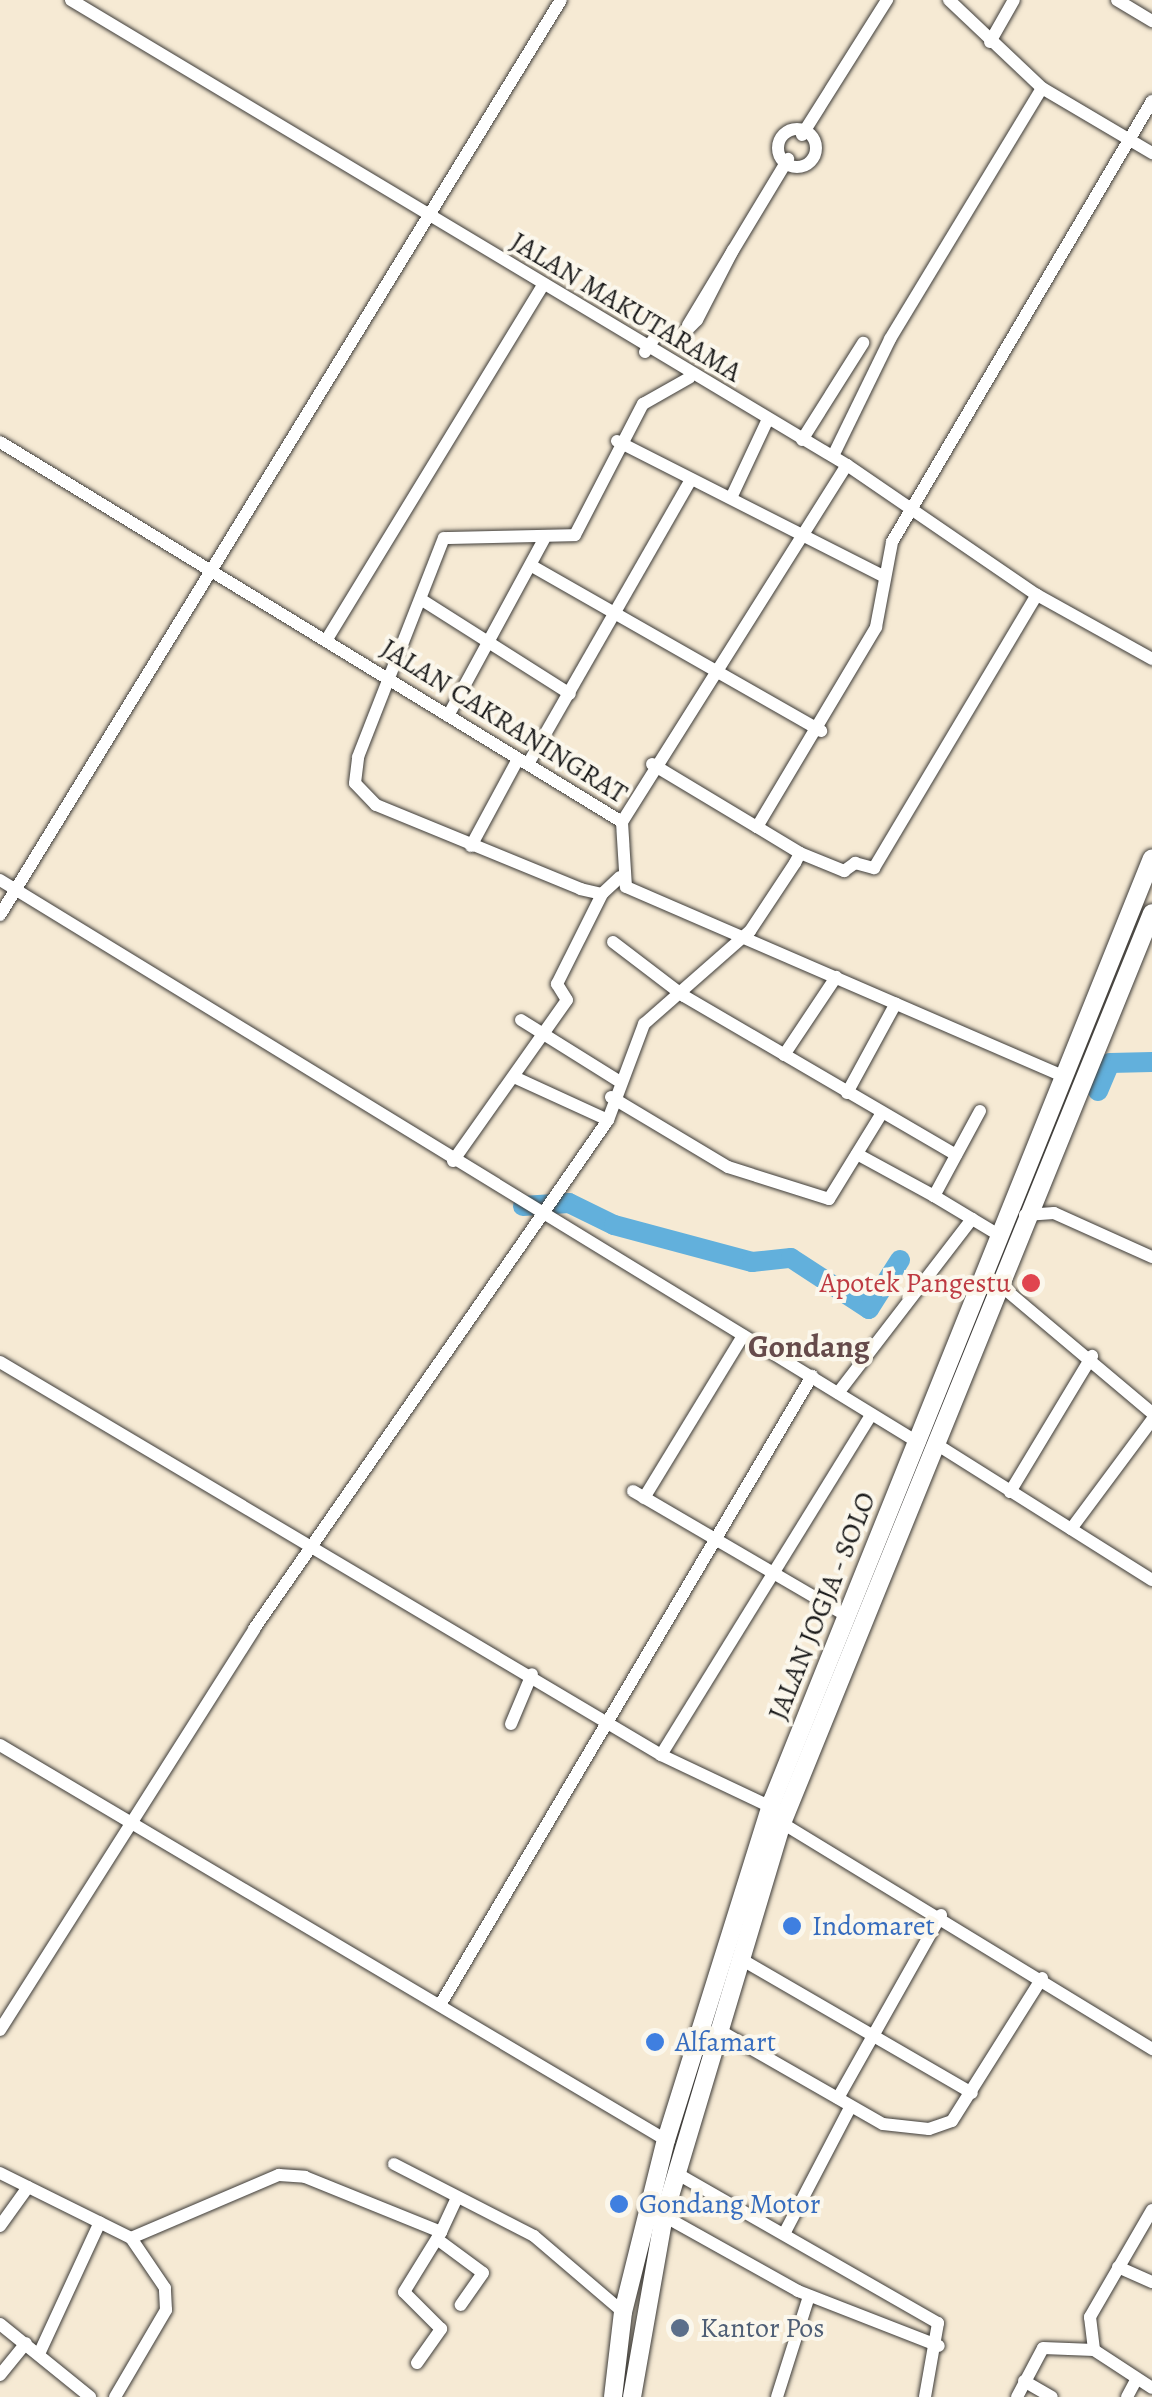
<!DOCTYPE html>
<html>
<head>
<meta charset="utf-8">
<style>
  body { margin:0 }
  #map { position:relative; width:1152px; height:2397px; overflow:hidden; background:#f6ead4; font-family:Alegreya,serif }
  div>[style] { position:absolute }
  .river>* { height:20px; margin:-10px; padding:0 10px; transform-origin:10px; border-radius:10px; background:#62b0dc }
  .roads { filter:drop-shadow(0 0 2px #3d3b38) drop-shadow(0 0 2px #3d3b38) }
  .minor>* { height:12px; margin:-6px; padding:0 6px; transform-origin:6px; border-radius:6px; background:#fff }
  .minor>.ring { margin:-6px; padding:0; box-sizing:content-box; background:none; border:12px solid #fff; border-radius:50% }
  .highway>* { height:18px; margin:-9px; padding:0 9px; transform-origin:9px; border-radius:9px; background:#fff }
  .dots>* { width:28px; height:28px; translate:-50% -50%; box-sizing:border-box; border:5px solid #fbf7ec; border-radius:50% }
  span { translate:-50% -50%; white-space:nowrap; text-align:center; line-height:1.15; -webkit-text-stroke:8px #fbf7ec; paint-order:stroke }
  .street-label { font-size:28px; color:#1c1c1c }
  .health-label { font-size:28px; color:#be3a42 }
  .right { translate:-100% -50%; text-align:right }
  .shop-label { font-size:28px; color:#366cbe }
  .left { translate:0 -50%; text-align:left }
  .service-label { font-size:28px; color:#4e5e75 }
  .quarter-label { font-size:32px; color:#664b4b; font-weight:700 }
</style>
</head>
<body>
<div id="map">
  <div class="river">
    <div style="left:1098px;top:1091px;width:30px;rotate:-67deg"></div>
    <div style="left:1110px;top:1063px;width:42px;rotate:-1.4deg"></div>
    <div style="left:523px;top:1206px;width:46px;rotate:-3.7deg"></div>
    <div style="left:569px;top:1203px;width:50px;rotate:26.1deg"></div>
    <div style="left:614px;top:1225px;width:143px;rotate:15deg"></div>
    <div style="left:752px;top:1262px;width:39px;rotate:-6deg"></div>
    <div style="left:791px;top:1258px;width:93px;rotate:33.2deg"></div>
    <div style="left:869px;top:1309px;width:58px;rotate:-57.7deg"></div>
  </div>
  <div class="roads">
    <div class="minor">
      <div style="left:71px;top:0;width:905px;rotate:30.93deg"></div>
      <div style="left:847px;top:465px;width:230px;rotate:34.4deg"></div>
      <div style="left:1037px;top:595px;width:132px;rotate:29.1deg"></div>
      <div style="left:949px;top:0;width:128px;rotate:43.4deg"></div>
      <div style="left:1042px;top:88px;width:128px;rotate:30.6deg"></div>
      <div style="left:1117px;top:0;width:41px;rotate:31deg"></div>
      <div style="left:990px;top:42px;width:48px;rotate:-60.3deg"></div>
      <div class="ring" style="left:778px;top:129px;width:26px;height:26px"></div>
      <div style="left:802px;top:135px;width:160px;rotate:-57.8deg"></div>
      <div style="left:688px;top:325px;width:194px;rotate:-58.9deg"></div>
      <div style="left:645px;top:352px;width:23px;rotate:-56deg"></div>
      <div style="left:658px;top:333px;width:22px;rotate:10deg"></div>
      <div style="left:680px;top:337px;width:24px;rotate:-45deg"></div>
      <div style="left:697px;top:320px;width:79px;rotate:-62.8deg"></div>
      <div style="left:802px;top:440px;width:115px;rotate:-57.8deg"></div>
      <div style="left:617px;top:441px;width:298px;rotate:26.9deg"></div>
      <div style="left:0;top:442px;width:729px;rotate:31.42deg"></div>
      <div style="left:622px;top:822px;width:65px;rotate:86.5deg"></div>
      <div style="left:626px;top:887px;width:475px;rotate:23.4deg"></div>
      <div style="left:833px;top:456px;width:130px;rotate:-64deg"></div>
      <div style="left:890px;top:339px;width:293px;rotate:-58.8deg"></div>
      <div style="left:731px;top:498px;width:85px;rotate:-64.9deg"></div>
      <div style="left:532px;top:566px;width:333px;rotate:29.7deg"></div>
      <div style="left:422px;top:600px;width:175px;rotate:32.4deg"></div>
      <div style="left:327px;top:639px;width:412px;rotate:-58.6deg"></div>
      <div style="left:448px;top:716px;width:201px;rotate:-61.5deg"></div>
      <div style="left:528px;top:764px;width:328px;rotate:-60.2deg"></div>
      <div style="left:652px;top:764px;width:122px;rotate:31deg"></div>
      <div style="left:622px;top:822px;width:422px;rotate:-57.8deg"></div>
      <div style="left:471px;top:846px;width:99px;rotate:-61.6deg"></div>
      <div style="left:800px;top:853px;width:48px;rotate:22.2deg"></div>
      <div style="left:844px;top:871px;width:14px;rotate:-36deg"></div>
      <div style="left:855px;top:863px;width:20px;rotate:15deg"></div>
      <div style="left:874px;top:868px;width:318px;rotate:-59.2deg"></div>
      <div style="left:620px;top:877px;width:25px;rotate:137deg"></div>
      <div style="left:602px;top:894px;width:22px;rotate:-167deg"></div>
      <div style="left:581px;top:889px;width:222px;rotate:-157.7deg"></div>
      <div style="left:376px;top:805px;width:30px;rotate:-134deg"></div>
      <div style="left:355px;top:783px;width:26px;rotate:-83deg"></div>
      <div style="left:358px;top:757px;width:235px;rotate:-68.6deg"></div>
      <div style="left:444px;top:538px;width:131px;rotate:-1.3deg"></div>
      <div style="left:575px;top:535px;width:148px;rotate:-62.6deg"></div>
      <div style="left:643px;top:404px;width:53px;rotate:-29.5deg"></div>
      <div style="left:0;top:880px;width:1078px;rotate:31.49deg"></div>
      <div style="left:0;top:915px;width:1073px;rotate:-58.49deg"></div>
      <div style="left:613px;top:942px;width:89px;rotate:37.3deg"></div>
      <div style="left:684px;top:996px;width:315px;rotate:30.3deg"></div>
      <div style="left:521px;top:1020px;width:113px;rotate:32deg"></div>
      <div style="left:784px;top:1055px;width:94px;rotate:-56.3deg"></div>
      <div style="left:514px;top:1077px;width:103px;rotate:24.6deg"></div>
      <div style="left:847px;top:1093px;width:102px;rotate:-61.4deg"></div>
      <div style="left:611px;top:1097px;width:136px;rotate:30.9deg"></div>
      <div style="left:728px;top:1167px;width:106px;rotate:17.6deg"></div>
      <div style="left:829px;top:1199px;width:101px;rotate:-58.4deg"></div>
      <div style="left:980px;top:1111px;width:97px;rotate:118.4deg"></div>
      <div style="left:934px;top:1196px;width:74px;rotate:31.1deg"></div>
      <div style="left:857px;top:1154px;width:88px;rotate:28.6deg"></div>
      <div style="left:453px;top:1161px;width:197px;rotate:-54.7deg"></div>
      <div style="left:567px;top:1000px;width:19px;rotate:-122deg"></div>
      <div style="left:557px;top:984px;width:101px;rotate:-63.4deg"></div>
      <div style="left:1025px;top:1215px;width:29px;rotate:-4deg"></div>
      <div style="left:1054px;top:1213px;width:107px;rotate:24.2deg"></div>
      <div style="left:1000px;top:1285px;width:199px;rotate:40.1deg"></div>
      <div style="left:0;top:1362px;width:769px;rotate:30.73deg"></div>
      <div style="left:661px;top:1755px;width:122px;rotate:25.3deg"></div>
      <div style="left:838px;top:1393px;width:220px;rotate:-52.4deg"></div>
      <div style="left:936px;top:1444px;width:255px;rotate:32.2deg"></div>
      <div style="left:633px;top:1491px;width:248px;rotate:30.3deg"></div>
      <div style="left:1010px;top:1492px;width:159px;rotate:-58.9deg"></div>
      <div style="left:644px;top:1498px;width:190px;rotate:-58.6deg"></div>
      <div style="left:1071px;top:1529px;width:136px;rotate:-53.4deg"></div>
      <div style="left:511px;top:1724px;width:54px;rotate:-67.2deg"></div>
      <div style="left:0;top:1745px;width:774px;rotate:30.67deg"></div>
      <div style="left:661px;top:1755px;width:400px;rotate:-58.3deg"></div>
      <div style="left:782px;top:1823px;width:434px;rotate:31.4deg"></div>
      <div style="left:739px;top:1958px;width:269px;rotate:30.1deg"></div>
      <div style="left:440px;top:2005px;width:731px;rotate:-59.4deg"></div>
      <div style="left:717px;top:2029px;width:191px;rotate:29.8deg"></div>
      <div style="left:883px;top:2124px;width:46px;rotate:6.2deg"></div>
      <div style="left:929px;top:2129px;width:24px;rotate:-19deg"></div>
      <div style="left:952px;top:2121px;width:169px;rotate:-57.8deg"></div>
      <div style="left:0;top:2030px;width:475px;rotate:-57.6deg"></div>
      <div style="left:254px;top:1629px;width:620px;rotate:-55.18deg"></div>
      <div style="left:608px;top:1120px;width:103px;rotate:-69.4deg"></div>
      <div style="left:644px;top:1024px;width:141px;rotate:-41.3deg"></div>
      <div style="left:750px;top:931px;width:82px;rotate:-56.5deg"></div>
      <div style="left:795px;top:863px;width:11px;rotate:-63deg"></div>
      <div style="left:800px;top:853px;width:50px;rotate:-148.8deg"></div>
      <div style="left:757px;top:827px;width:233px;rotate:-59.2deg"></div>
      <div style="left:876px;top:627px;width:86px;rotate:-79.3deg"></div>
      <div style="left:892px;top:542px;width:512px;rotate:-59.48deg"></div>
      <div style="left:838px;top:2098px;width:210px;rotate:-60.6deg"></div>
      <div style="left:394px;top:2164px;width:157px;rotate:27.2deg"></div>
      <div style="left:534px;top:2236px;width:117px;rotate:40.5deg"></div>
      <div style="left:0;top:2173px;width:146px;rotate:26.4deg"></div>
      <div style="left:676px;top:2173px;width:302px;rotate:29.8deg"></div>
      <div style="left:938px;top:2323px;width:75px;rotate:100deg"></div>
      <div style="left:1152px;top:2210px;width:124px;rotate:120.1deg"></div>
      <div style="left:1090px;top:2317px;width:33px;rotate:83deg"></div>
      <div style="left:1094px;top:2350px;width:69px;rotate:33.2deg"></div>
      <div style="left:664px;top:2216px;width:154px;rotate:29.2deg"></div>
      <div style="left:798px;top:2291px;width:151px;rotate:21.3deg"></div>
      <div style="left:0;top:2226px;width:48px;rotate:-54.3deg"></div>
      <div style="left:784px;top:2234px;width:144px;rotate:-62.4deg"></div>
      <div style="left:437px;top:2239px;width:57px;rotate:36.5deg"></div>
      <div style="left:483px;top:2273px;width:39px;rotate:125deg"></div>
      <div style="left:1118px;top:2267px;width:37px;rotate:24deg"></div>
      <div style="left:0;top:2324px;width:116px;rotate:39deg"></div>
      <div style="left:39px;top:2354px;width:145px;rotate:-65.2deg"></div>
      <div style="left:417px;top:2363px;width:42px;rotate:-54.8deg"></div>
      <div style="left:441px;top:2329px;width:52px;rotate:-135deg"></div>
      <div style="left:404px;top:2292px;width:70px;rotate:-58.3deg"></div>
      <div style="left:0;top:2375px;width:41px;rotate:-50.9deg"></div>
      <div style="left:1024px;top:2381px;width:32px;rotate:30deg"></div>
      <div style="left:115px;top:2397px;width:101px;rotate:-59.6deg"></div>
      <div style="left:166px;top:2310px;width:22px;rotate:-93deg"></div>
      <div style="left:165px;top:2288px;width:60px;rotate:-124.2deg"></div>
      <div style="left:131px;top:2238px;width:161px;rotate:-23.1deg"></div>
      <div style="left:279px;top:2175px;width:26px;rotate:4deg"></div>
      <div style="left:305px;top:2177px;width:147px;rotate:22deg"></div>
      <div style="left:441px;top:2232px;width:38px;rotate:-65deg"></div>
      <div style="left:777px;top:2397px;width:106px;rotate:-72.4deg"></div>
      <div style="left:1017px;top:2397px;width:55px;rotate:-62deg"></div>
      <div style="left:1043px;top:2348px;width:51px;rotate:2.2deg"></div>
      <div style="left:1127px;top:2397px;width:19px;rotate:-62deg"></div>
    </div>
    <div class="highway">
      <div style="left:613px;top:2397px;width:86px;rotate:-83.3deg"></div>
      <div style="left:623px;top:2312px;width:177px;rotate:-76deg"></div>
      <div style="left:666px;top:2140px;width:357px;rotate:-72.6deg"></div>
      <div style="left:773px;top:1799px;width:1014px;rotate:-68.06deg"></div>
      <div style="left:632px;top:2397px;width:184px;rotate:-80deg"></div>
      <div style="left:664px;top:2216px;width:410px;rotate:-73.3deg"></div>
      <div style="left:782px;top:1823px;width:982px;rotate:-67.87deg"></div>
    </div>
  </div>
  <div class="dots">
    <div style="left:1031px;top:1283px;background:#e0444e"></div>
    <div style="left:792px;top:1926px;background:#3f7fe0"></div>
    <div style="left:655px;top:2042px;background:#3f7fe0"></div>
    <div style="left:619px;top:2204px;background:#3f7fe0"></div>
    <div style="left:680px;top:2328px;background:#5c6f8a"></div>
  </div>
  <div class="street-label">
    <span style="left:626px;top:307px;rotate:31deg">JALAN MAKUTARAMA</span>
    <span style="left:504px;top:721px;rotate:32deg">JALAN CAKRANINGRAT</span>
    <span style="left:822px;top:1606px;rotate:-68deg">JALAN JOGJA - SOLO</span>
  </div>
  <div class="health-label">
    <span class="right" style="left:1011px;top:1283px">Apotek Pangestu</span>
  </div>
  <div class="shop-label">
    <span class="left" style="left:812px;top:1926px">Indomaret</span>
    <span class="left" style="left:675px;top:2042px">Alfamart</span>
    <span class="left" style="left:639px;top:2204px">Gondang Motor</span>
  </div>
  <div class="service-label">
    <span class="left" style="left:700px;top:2328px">Kantor Pos</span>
  </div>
  <div class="quarter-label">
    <span style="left:809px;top:1346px">Gondang</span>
  </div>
</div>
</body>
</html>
